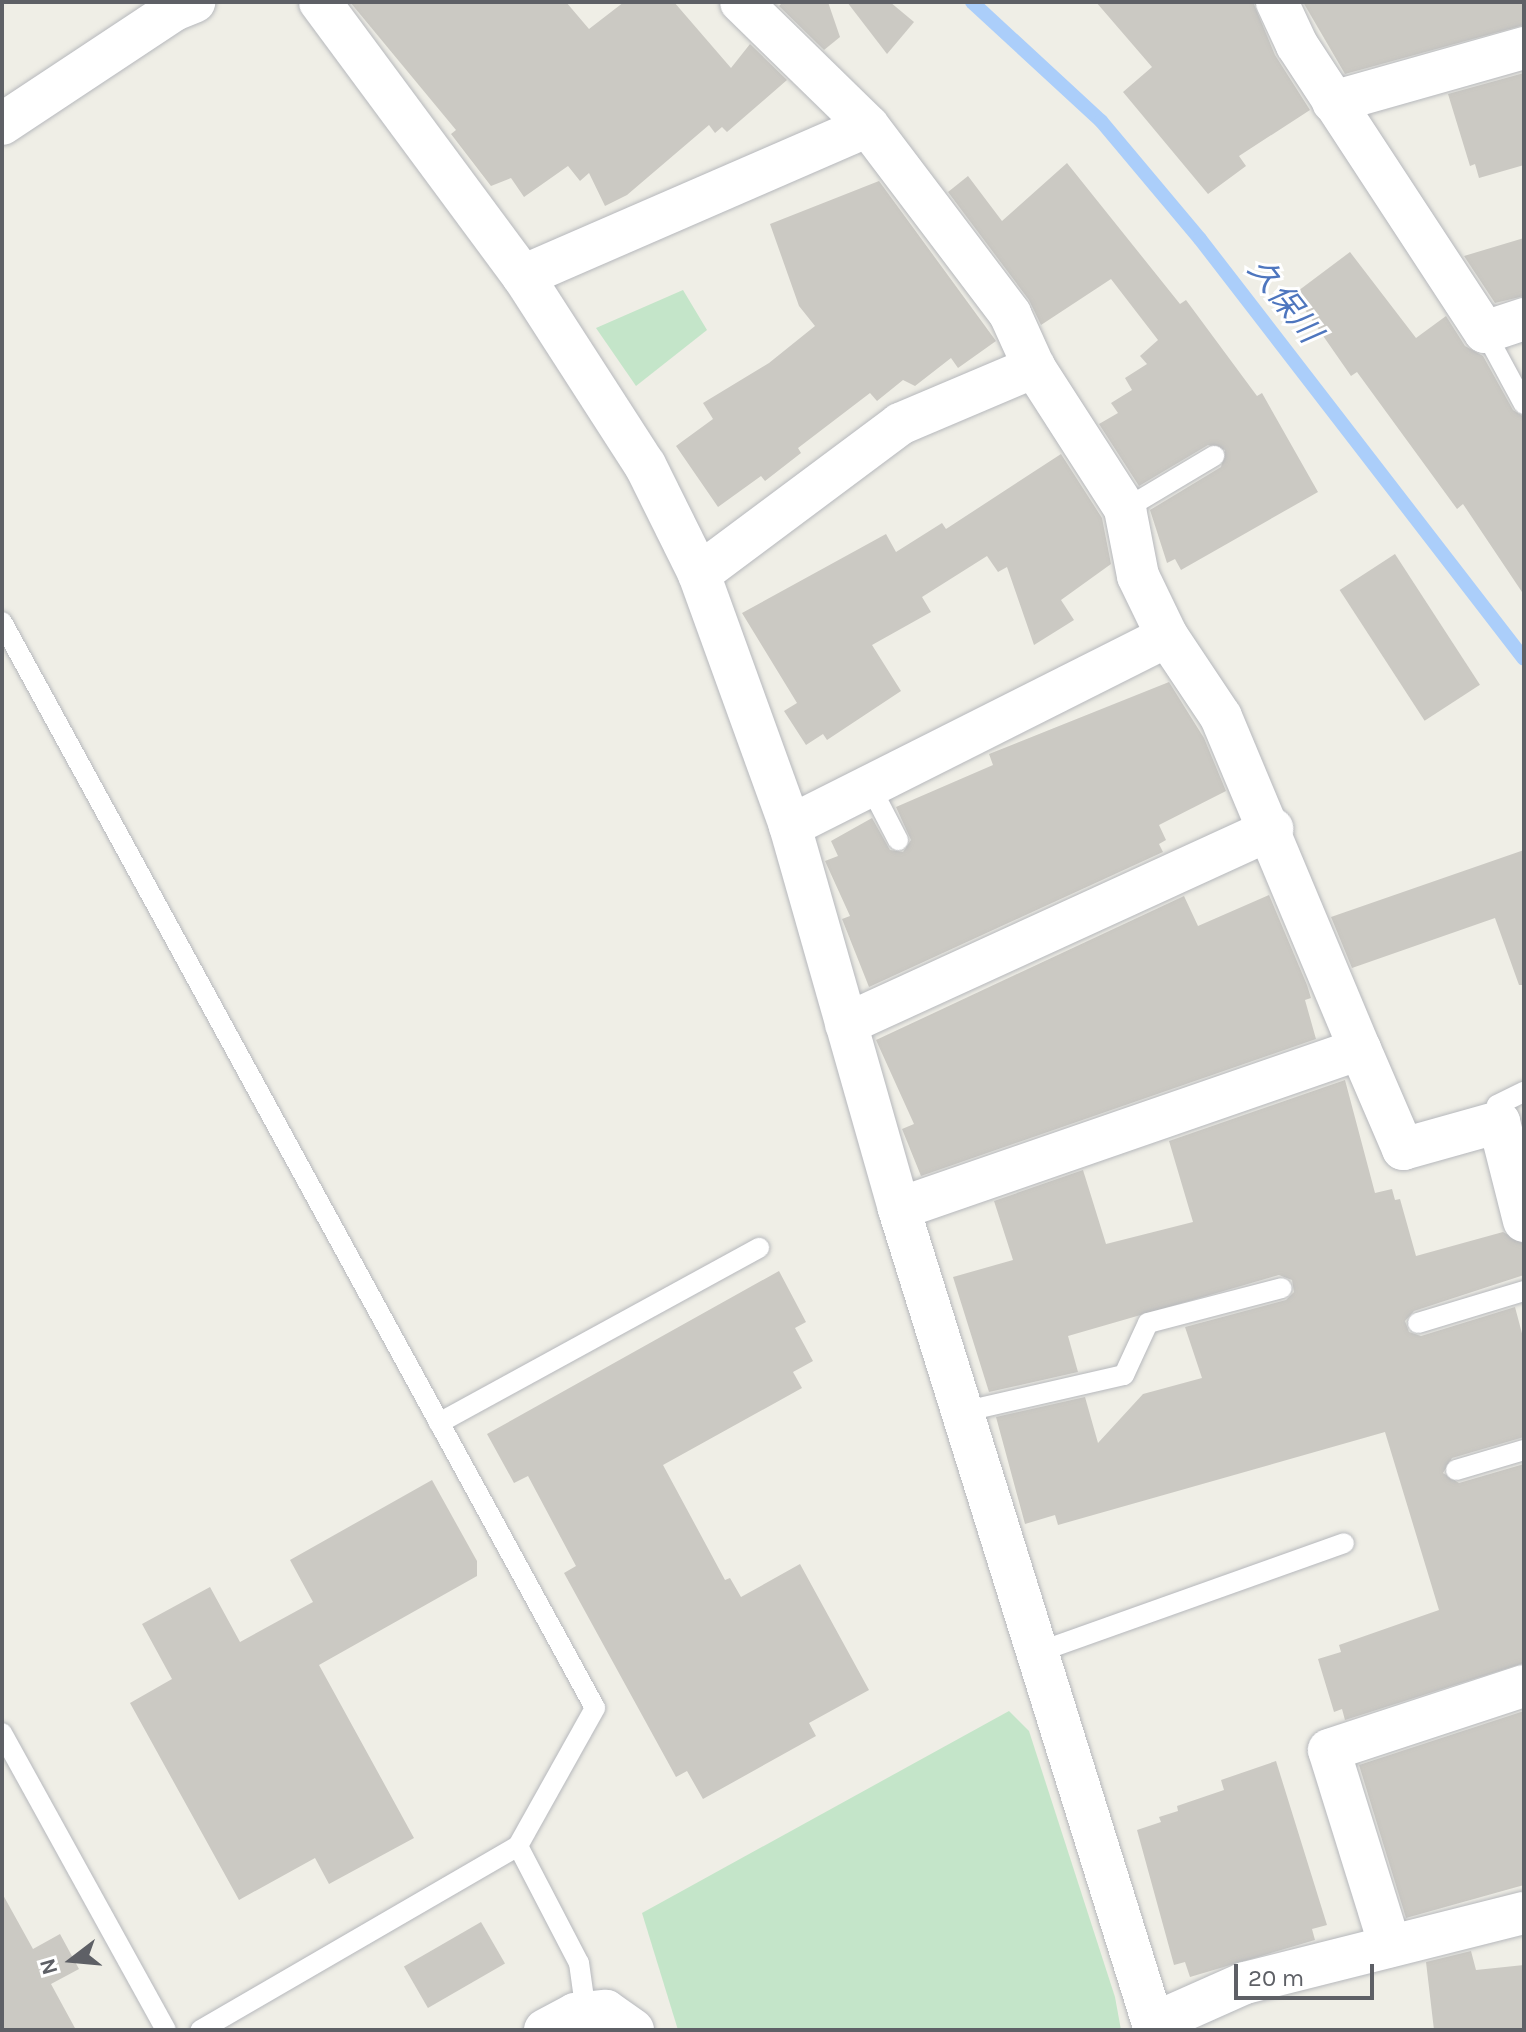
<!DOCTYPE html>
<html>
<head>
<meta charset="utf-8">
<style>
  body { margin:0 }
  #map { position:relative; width:1526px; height:2032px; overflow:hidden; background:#efeee6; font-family:Karla,"Noto Sans JP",sans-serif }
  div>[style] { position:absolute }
  .green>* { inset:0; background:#c4e5c9 }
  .stream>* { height:14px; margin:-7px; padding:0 7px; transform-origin:7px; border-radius:7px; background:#abcefa }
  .building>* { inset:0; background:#cbc9c3; transform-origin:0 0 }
  .roads { filter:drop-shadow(0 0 2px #b6b8bc) drop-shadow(0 0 2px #b6b8bc) }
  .lane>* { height:20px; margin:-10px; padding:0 10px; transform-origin:10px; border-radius:10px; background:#fff }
  .street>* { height:42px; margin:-21px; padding:0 21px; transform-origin:21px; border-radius:21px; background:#fff }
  span { translate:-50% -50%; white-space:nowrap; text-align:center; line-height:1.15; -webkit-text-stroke:6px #fff; paint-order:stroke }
  .water-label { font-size:32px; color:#4e76be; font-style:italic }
  .frame { position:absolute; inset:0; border:4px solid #5e6066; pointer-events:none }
  .north { position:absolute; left:32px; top:1920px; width:80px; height:80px; -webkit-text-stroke:6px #fff; paint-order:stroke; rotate:254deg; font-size:22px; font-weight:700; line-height:32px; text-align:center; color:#5e6066 }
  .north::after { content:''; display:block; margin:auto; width:28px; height:36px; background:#5e6066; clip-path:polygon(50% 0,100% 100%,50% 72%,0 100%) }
  .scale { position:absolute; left:1234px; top:1964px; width:140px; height:36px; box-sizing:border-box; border:4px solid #5e6066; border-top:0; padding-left:10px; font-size:24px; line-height:28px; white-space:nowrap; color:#5e6066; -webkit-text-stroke:6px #fff; paint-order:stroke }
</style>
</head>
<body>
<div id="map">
  <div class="green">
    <div style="clip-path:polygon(683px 290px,707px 330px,636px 386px,596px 328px)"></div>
    <div style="clip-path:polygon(1009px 1711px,1029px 1731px,1115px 1997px,1121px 2030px,678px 2030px,642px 1913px)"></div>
  </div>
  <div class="stream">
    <div style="left:972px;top:2px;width:176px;rotate:42.7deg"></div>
    <div style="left:1101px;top:121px;width:154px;rotate:50deg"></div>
    <div style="left:1200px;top:239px;width:530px;rotate:52.35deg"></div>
  </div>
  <div class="building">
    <div style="clip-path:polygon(350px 2px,566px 2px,589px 29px,624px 2px,674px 2px,731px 68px,750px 44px,787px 80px,727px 132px,722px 127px,715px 133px,709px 125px,627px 195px,605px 206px,589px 173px,580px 181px,568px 166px,524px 197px,511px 178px,491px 186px,451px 134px,456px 130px)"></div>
    <div style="clip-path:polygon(783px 2px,828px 2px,840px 37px,824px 50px,779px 6px)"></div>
    <div style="clip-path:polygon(847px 2px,890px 2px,914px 22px,887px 54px)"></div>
    <div style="clip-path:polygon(1096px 2px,1253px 2px,1275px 55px,1310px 110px,1239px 156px,1246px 166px,1208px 194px,1123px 92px,1152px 67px)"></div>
    <div style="clip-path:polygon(1303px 2px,1524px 2px,1524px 25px,1345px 74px)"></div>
    <div style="clip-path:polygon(1524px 73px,1524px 165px,1479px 178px,1475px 164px,1470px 166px,1448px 94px)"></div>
    <div style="clip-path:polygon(1067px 163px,1180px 304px,1186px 300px,1257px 396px,1262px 393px,1318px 492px,1181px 570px,1175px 559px,1167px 563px,1150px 510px,1221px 467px,1225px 450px,1208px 445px,1139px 486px,1099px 424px,1118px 413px,1111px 403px,1132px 390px,1125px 378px,1147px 364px,1140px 356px,1158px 340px,1111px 279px,1041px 325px,1029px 300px,948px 192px,968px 176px,1002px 221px)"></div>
    <div style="clip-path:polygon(879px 181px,996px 341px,958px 368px,951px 358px,915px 386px,903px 380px,877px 401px,870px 393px,798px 448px,801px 453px,765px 481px,761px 476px,718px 507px,676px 446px,713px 419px,703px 403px,769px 363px,815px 326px,799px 306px,770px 224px)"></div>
    <div style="clip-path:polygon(1524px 238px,1524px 296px,1495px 303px,1464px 256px)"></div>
    <div style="clip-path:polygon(1350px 252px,1416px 338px,1446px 316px,1465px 346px,1483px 356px,1513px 410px,1524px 417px,1524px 595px,1463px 504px,1457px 509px,1357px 372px,1351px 376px,1294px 294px)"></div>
    <div style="clip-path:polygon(1061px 454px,1102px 518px,1111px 564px,1061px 600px,1074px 620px,1034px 645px,1007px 567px,998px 572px,987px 556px,922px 597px,931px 612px,872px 645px,901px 691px,827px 740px,823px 734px,806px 745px,784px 711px,797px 703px,742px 613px,886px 534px,896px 552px,942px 523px,946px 529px)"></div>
    <div style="left:1395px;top:554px;width:156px;height:66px;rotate:57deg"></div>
    <div style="clip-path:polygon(1169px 682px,1204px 738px,1226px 791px,1159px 825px,1166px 840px,1159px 844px,1163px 852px,869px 987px,842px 919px,850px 916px,825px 861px,838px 856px,831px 841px,872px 818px,890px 850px,903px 852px,911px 840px,896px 807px,993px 765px,989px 754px)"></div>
    <div style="clip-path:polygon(1524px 850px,1524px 985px,1519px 985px,1495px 918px,1352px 968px,1331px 917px)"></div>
    <div style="clip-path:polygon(1269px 895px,1307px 985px,1311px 998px,1305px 1000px,1316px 1039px,921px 1176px,902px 1129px,914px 1124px,876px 1040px,1184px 896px,1198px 926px)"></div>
    <div style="clip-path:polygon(1345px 1080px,1375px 1193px,1392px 1189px,1395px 1200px,1400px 1199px,1416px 1256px,1503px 1232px,1524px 1244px,1524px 1275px,1414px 1311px,1405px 1321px,1409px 1332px,1421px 1336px,1515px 1307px,1524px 1341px,1524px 1437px,1452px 1458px,1443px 1473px,1459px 1483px,1524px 1464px,1524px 1663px,1345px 1720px,1342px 1709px,1334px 1712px,1318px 1659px,1341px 1652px,1339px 1645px,1439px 1610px,1385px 1432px,1058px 1525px,1055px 1515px,1025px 1524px,996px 1417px,1085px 1397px,1098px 1443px,1143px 1394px,1202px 1378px,1185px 1327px,1286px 1300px,1294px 1292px,1292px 1280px,1279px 1275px,1068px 1336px,1078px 1372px,989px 1392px,953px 1277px,1013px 1260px,994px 1201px,1083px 1170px,1106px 1244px,1193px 1222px,1169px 1141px)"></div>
    <div style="clip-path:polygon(779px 1271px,806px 1322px,795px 1328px,813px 1361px,793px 1372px,802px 1388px,663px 1465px,725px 1580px,730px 1578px,741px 1597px,800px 1564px,869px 1690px,809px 1723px,816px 1736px,703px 1799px,687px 1771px,676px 1777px,564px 1573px,576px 1566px,528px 1476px,514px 1483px,487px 1434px)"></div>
    <div style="clip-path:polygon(432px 1480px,477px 1561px,477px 1576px,319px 1665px,414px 1838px,329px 1884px,315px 1858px,239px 1900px,130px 1703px,172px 1679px,142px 1624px,210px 1587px,240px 1642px,313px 1602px,290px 1560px)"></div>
    <div style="clip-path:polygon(1524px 1711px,1524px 1885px,1406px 1918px,1359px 1765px)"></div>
    <div style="clip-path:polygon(1276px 1761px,1327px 1925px,1312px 1929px,1315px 1940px,1190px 1977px,1185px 1962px,1174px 1965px,1137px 1830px,1161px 1822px,1159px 1817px,1178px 1811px,1177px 1806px,1224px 1790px,1221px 1780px)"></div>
    <div style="clip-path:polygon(2px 1893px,33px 1949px,60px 1934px,79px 1969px,51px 1984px,76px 2030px,2px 2030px)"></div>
    <div style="left:481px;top:1922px;width:48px;height:89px;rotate:60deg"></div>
    <div style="clip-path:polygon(1471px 1951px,1476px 1970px,1524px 1965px,1524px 2030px,1434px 2030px,1426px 1962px)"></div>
  </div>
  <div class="roads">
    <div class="lane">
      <div style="left:1485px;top:332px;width:82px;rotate:61.6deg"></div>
      <div style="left:1125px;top:509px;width:104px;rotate:-30.8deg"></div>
      <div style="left:2px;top:622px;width:1237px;rotate:61.36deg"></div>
      <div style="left:595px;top:1708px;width:158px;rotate:119.2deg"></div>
      <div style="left:518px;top:1846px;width:367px;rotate:149.9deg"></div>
      <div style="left:870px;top:786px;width:61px;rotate:62.6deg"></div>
      <div style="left:1499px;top:1122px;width:17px;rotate:-97deg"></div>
      <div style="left:1497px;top:1105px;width:30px;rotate:-26deg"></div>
      <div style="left:1418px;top:1323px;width:111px;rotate:-16.8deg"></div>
      <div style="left:962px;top:1412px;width:166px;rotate:-12.9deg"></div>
      <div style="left:1124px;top:1375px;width:57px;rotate:-65.2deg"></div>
      <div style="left:1148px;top:1323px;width:138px;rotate:-14.6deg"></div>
      <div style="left:439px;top:1423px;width:365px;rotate:-28.7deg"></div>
      <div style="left:1456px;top:1470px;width:71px;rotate:-16.4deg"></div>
      <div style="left:1033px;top:1654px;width:330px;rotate:-19.6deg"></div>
      <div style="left:2px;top:1733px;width:339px;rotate:61.1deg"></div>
      <div style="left:518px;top:1846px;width:132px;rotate:62.5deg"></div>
      <div style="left:579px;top:1963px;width:50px;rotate:82deg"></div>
    </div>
    <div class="street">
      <div style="left:320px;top:2px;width:341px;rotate:53.5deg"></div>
      <div style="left:523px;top:276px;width:225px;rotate:57.2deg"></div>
      <div style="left:645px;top:465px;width:122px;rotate:63.6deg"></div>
      <div style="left:699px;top:574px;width:268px;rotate:70.1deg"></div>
      <div style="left:790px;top:826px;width:398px;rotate:74.1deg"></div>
      <div style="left:899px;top:1209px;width:860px;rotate:72.68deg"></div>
      <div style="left:741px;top:2px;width:177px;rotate:44.3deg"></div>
      <div style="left:868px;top:126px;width:236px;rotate:52.9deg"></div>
      <div style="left:1010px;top:314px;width:58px;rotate:65.6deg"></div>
      <div style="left:1034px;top:367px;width:169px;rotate:57.3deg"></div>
      <div style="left:1125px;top:509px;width:68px;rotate:79deg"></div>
      <div style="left:1138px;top:576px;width:67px;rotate:64.2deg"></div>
      <div style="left:1167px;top:636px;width:97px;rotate:56.3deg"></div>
      <div style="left:1221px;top:717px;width:360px;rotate:67.3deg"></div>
      <div style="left:1360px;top:1049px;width:488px;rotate:160.9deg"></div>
      <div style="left:1277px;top:2px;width:47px;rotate:65.1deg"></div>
      <div style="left:1297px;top:45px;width:343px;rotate:56.8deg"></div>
      <div style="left:1485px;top:332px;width:41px;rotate:-18.4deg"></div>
      <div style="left:1333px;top:102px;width:198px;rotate:-15.8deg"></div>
      <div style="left:2px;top:124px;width:206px;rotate:-33.5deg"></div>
      <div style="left:174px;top:10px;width:22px;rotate:-22deg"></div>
      <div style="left:523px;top:276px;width:376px;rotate:-23.5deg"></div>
      <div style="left:699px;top:574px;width:251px;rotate:-36.7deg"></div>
      <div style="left:900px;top:424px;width:146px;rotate:-23deg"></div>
      <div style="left:790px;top:826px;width:422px;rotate:-26.7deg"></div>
      <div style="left:846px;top:1024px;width:469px;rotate:-24.6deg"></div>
      <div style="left:1360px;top:1049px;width:109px;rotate:66.7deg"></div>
      <div style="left:1403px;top:1149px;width:100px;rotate:-15.7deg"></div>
      <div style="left:1499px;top:1122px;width:102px;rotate:75.8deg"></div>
      <div style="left:1390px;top:1946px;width:205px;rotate:-107.3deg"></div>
      <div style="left:1329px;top:1750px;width:205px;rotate:-18.2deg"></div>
      <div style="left:1155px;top:2023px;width:98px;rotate:-24deg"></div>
      <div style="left:1245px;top:1983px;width:288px;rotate:-14.1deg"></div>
      <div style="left:545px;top:2030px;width:34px;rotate:-28deg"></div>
      <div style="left:575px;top:2014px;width:31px;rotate:-6deg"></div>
      <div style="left:606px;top:2011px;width:33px;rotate:35deg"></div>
    </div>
  </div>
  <div class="water-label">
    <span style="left:1284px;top:301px;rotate:52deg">久保川</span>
  </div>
  <div class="frame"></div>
  <div class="north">N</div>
  <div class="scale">20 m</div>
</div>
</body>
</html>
